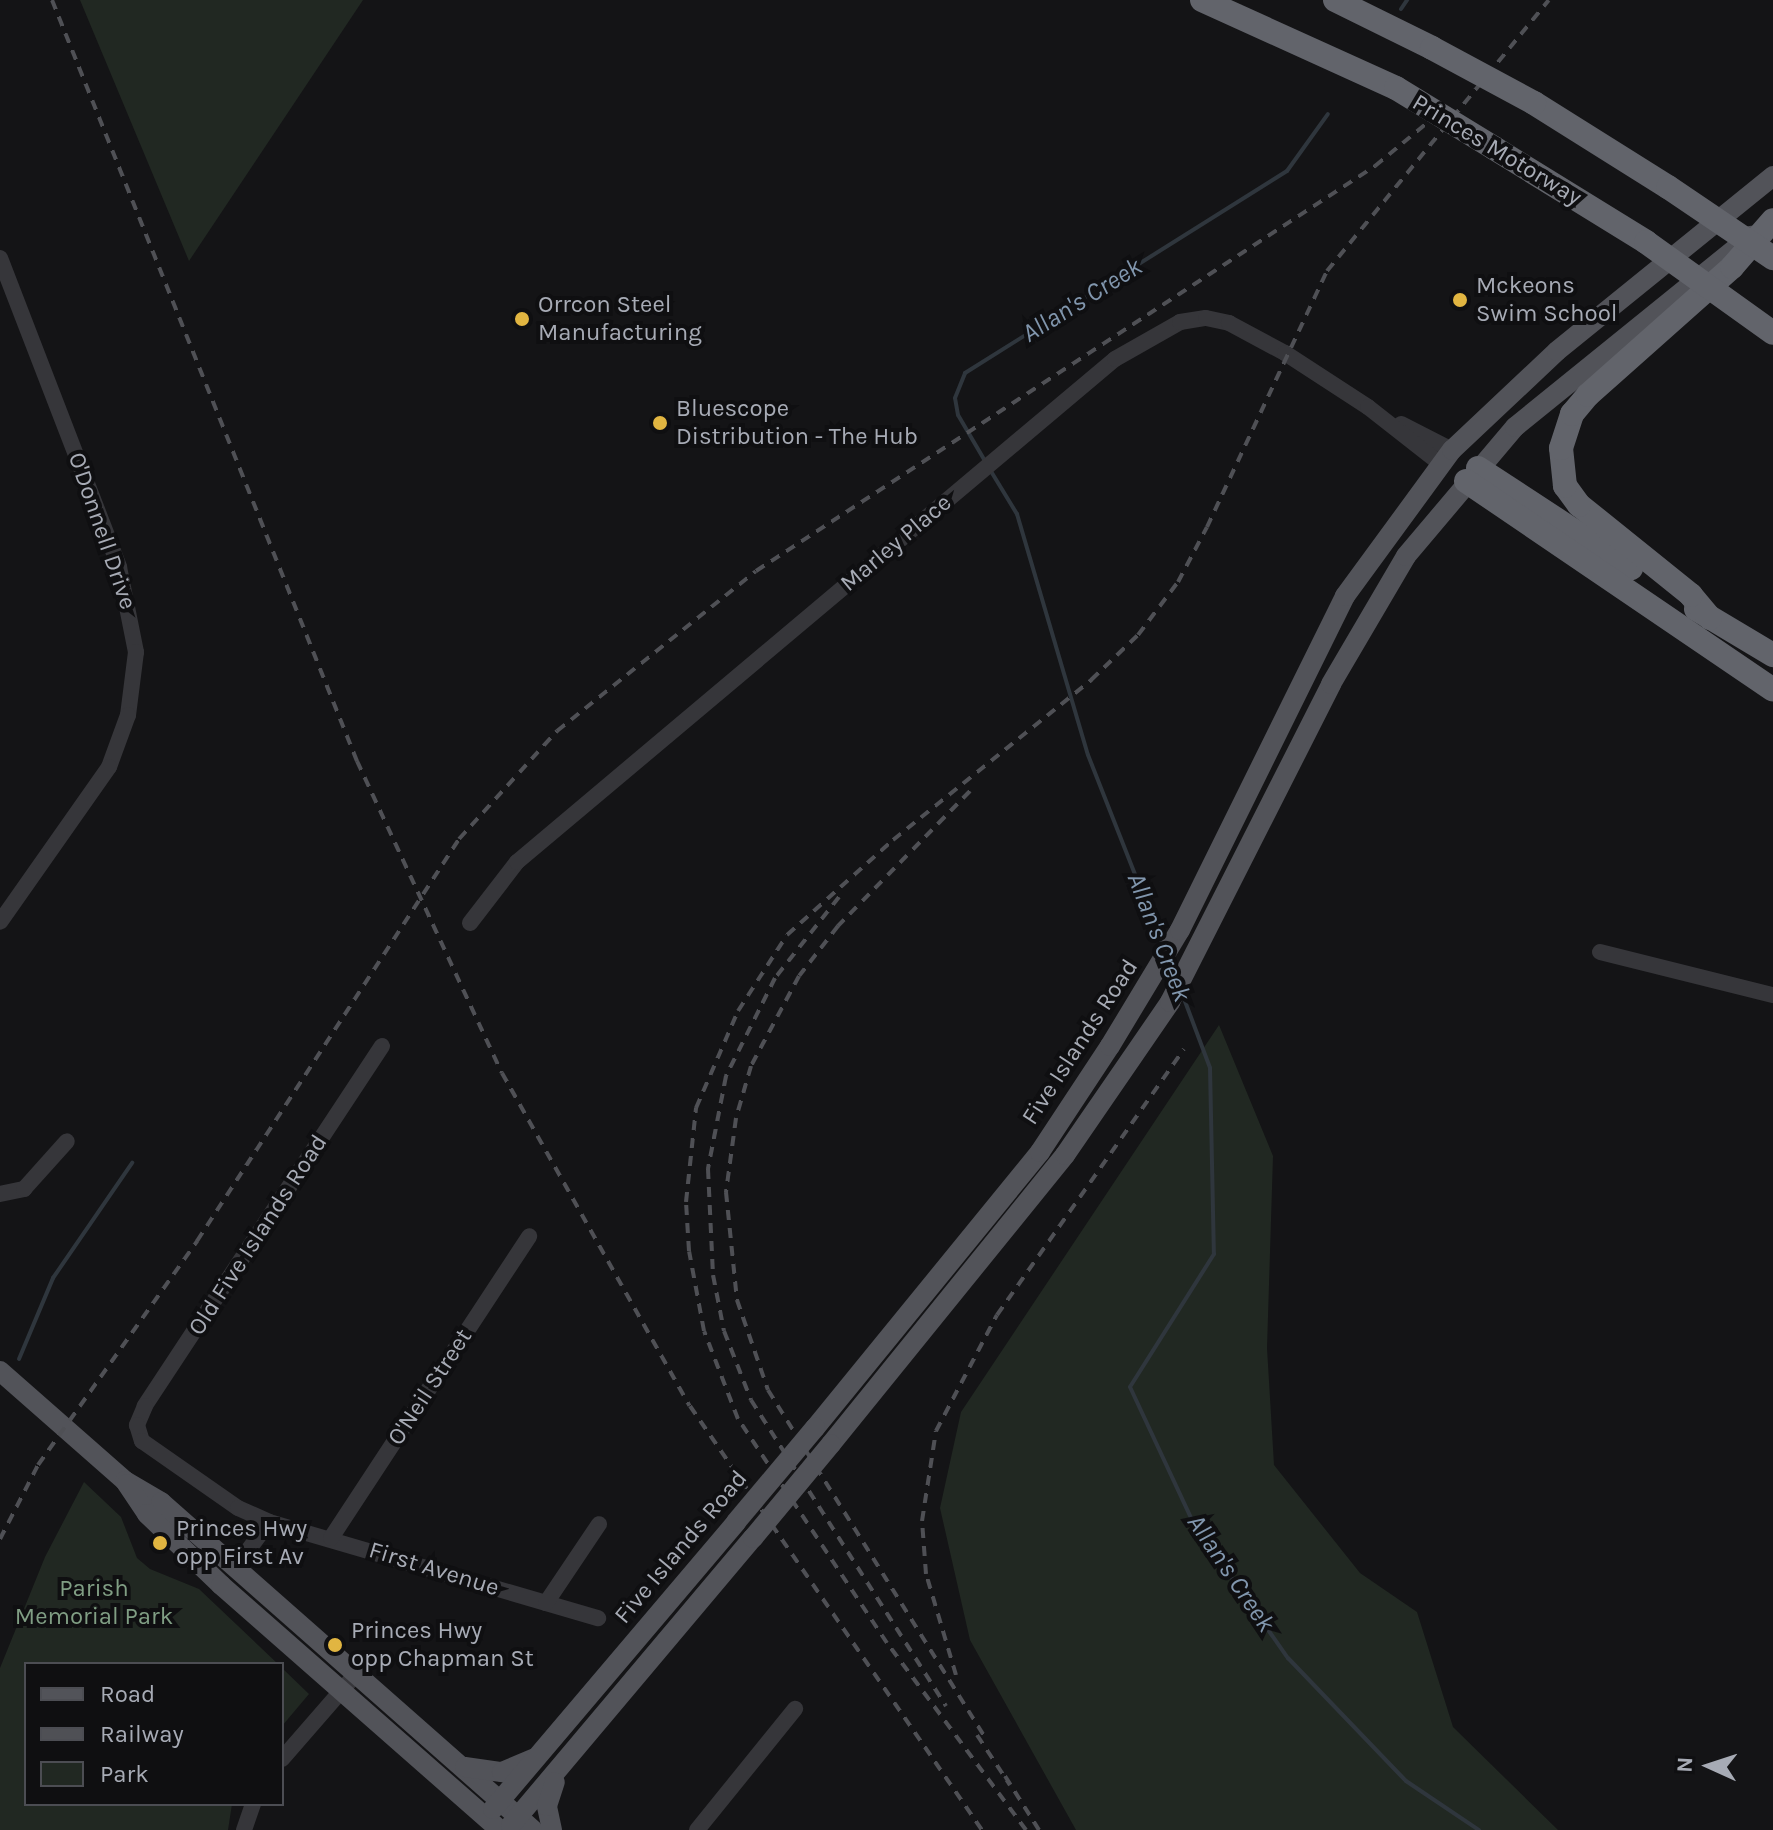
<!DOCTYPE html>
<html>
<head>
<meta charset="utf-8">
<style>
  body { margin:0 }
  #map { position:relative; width:1773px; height:1830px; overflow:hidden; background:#141416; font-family:Karla,sans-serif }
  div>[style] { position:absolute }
  .green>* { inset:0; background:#212822 }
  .stream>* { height:4px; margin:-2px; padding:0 2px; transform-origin:2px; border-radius:2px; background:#2f363d }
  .minor>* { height:16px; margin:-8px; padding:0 8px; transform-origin:8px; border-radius:8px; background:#36363a }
  .major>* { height:20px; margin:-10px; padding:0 10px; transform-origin:10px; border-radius:10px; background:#525359 }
  .highway>* { height:24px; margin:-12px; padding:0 12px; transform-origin:12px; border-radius:12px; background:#62646b }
  .rail>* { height:4px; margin-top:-2px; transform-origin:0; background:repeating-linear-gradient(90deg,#4f5055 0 10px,transparent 0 18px) }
  .major-bridge>* { height:20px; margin:-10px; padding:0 10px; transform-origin:10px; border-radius:10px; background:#525359 }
  .highway-bridge>* { height:24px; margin:-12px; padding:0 12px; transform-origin:12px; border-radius:12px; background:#62646b }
  .dots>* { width:22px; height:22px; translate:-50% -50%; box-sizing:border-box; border:4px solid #0f0f11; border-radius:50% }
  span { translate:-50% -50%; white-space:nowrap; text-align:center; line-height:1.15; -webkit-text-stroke:8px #0f0f11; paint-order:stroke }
  .street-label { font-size:24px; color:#a7abb5 }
  .poi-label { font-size:24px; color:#a7abb5 }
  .left { translate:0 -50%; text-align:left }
  .park-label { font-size:24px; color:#809e84 }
  .water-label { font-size:26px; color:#8196ad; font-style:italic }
  .legend { position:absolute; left:24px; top:1662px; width:260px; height:144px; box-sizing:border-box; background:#0f0f11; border:2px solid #4c4d53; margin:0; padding:10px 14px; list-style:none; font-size:24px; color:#a7abb5 }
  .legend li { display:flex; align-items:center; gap:16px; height:40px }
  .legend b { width:40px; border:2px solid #4c4d53 }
  .north { position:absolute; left:1669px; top:1726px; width:80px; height:80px; -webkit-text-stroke:6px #0f0f11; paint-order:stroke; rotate:273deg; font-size:22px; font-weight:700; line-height:32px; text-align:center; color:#a7abb5 }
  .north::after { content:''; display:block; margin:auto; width:28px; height:36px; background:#a7abb5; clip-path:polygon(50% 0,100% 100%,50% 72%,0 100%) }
</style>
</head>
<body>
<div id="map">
  <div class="green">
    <div style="clip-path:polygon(80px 0,363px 0,189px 261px)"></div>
    <div style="clip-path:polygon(1219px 1025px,1273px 1156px,1267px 1348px,1274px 1465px,1360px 1573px,1417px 1612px,1453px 1727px,1558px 1830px,1076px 1830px,970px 1640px,940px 1508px,961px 1412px)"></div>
    <div style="clip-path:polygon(84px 1482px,121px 1517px,137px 1558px,150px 1569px,199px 1589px,278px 1664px,26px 1664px,26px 1804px,232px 1804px,228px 1830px,0 1830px,0 1668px,45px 1557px)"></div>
    <div style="clip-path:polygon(282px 1668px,309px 1694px,282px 1726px)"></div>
  </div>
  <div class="stream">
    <div style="left:1401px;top:9px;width:11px;rotate:-56deg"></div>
    <div style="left:985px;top:461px;width:53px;rotate:-120.4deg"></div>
    <div style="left:958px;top:415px;width:17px;rotate:-100deg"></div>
    <div style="left:955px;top:398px;width:27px;rotate:-68deg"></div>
    <div style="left:965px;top:373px;width:380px;rotate:-32.1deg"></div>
    <div style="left:1287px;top:171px;width:70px;rotate:-54.3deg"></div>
    <div style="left:989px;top:468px;width:54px;rotate:58.7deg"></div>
    <div style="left:1017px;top:514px;width:251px;rotate:73.6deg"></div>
    <div style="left:1088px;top:755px;width:202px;rotate:68.5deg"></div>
    <div style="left:1183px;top:996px;width:77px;rotate:69.4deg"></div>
    <div style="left:1210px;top:1068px;width:186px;rotate:88.8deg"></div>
    <div style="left:1214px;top:1254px;width:157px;rotate:122.3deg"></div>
    <div style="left:1130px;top:1387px;width:151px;rotate:65deg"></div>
    <div style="left:1194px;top:1524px;width:164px;rotate:55deg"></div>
    <div style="left:1288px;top:1658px;width:170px;rotate:46.2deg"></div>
    <div style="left:1406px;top:1781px;width:88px;rotate:33.9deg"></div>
    <div style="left:19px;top:1359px;width:88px;rotate:-67.2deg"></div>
    <div style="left:53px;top:1278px;width:140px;rotate:-55.5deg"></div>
  </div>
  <div class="minor">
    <div style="left:0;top:258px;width:331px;rotate:68.9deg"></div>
    <div style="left:119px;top:567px;width:87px;rotate:78.7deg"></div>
    <div style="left:136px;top:652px;width:64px;rotate:97.2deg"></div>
    <div style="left:128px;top:715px;width:55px;rotate:110.1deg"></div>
    <div style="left:109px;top:767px;width:189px;rotate:125.1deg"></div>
    <div style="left:1401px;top:424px;width:57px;rotate:27deg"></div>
    <div style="left:470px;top:923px;width:77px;rotate:-52.4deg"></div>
    <div style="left:517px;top:862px;width:781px;rotate:-40.07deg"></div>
    <div style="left:1115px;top:359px;width:75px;rotate:-29.6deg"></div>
    <div style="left:1180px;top:322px;width:26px;rotate:-9deg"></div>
    <div style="left:1206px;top:318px;width:24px;rotate:12deg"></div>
    <div style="left:1229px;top:323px;width:64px;rotate:28.2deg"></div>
    <div style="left:1285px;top:353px;width:99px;rotate:33deg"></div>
    <div style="left:1368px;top:407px;width:94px;rotate:38.1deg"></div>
    <div style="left:1600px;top:952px;width:178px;rotate:14deg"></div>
    <div style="left:382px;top:1046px;width:431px;rotate:123.4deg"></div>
    <div style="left:145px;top:1406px;width:21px;rotate:113deg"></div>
    <div style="left:137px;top:1425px;width:17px;rotate:73deg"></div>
    <div style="left:142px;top:1441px;width:117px;rotate:34.9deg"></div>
    <div style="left:238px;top:1508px;width:34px;rotate:24deg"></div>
    <div style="left:269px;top:1522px;width:343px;rotate:16.3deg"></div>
    <div style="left:0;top:1194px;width:25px;rotate:-12deg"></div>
    <div style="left:24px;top:1189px;width:64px;rotate:-48.1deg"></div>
    <div style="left:331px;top:1538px;width:361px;rotate:-56.7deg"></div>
    <div style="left:235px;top:1568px;width:57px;rotate:-53.5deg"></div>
    <div style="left:546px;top:1603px;width:95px;rotate:-56.1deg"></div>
    <div style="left:282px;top:1759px;width:113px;rotate:-49deg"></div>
    <div style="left:244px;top:1830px;width:28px;rotate:-71deg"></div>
    <div style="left:697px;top:1830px;width:156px;rotate:-51deg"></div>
  </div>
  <div class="major">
    <div style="left:0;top:1371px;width:167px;rotate:41.3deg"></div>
    <div style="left:125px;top:1481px;width:42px;rotate:30.3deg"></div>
    <div style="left:161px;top:1502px;width:496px;rotate:41.4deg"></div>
    <div style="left:815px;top:1428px;width:356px;rotate:-50.8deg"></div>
    <div style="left:1040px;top:1152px;width:127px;rotate:-56.6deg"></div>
    <div style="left:1110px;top:1046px;width:135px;rotate:-58.9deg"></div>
    <div style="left:1180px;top:930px;width:373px;rotate:-63.7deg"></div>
    <div style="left:1345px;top:596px;width:181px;rotate:-53.8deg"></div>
    <div style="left:1452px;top:450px;width:144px;rotate:-43.3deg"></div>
    <div style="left:1557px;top:351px;width:278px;rotate:-39deg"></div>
    <div style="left:831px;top:1444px;width:372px;rotate:-51deg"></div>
    <div style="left:1065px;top:1155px;width:186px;rotate:-55.5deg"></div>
    <div style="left:1170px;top:1002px;width:356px;rotate:-63.1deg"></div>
    <div style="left:1331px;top:684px;width:148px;rotate:-59.6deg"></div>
    <div style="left:1406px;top:556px;width:169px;rotate:-49.8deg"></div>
    <div style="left:1515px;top:427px;width:304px;rotate:-39deg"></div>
    <div style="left:127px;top:1484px;width:36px;rotate:56deg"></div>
    <div style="left:147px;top:1514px;width:103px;rotate:43.8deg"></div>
    <div style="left:221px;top:1585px;width:371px;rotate:41.3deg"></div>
    <div style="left:465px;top:1767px;width:37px;rotate:8deg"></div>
    <div style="left:502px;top:1772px;width:34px;rotate:-23deg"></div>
    <div style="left:493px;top:1809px;width:376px;rotate:-49.7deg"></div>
    <div style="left:511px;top:1825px;width:375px;rotate:-49.9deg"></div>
    <div style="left:552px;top:1830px;width:25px;rotate:-102deg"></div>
    <div style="left:547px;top:1806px;width:25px;rotate:-72deg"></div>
  </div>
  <div class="highway">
    <div style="left:1202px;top:0;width:213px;rotate:24.4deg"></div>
    <div style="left:1335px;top:0;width:108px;rotate:26.3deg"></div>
    <div style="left:1534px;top:103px;width:158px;rotate:32.1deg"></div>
    <div style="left:1494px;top:148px;width:179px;rotate:31.7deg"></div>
    <div style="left:1478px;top:468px;width:183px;rotate:33.2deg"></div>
    <div style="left:1466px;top:481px;width:371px;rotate:34.2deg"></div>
    <div style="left:1696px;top:609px;width:90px;rotate:30.9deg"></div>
    <div style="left:1710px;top:618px;width:30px;rotate:-130deg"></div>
    <div style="left:1691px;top:595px;width:144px;rotate:-141.2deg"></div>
    <div style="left:1579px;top:505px;width:24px;rotate:-126deg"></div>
    <div style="left:1565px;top:486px;width:38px;rotate:-96deg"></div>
    <div style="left:1561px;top:448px;width:36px;rotate:-72deg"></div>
    <div style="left:1572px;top:414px;width:25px;rotate:-50deg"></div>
    <div style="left:1588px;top:395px;width:193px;rotate:-41.6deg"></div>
    <div style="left:1732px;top:267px;width:62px;rotate:-48.9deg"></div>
  </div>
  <div class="rail">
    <div style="left:52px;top:0;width:820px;rotate:68.16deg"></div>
    <div style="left:357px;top:761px;width:344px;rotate:65.1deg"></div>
    <div style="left:502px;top:1073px;width:382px;rotate:60.6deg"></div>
    <div style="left:690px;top:1406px;width:515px;rotate:55.45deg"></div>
    <div style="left:970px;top:791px;width:189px;rotate:134.4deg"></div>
    <div style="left:838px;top:926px;width:63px;rotate:128deg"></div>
    <div style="left:799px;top:976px;width:102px;rotate:118.1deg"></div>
    <div style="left:751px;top:1066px;width:54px;rotate:106.1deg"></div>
    <div style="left:736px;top:1118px;width:75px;rotate:97.7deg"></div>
    <div style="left:726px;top:1192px;width:109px;rotate:84.2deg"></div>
    <div style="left:737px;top:1300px;width:95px;rotate:71deg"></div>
    <div style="left:768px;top:1390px;width:413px;rotate:58deg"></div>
    <div style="left:839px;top:897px;width:103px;rotate:128.3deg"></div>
    <div style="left:775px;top:978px;width:110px;rotate:116.6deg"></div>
    <div style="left:726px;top:1076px;width:95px;rotate:101deg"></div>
    <div style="left:708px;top:1169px;width:106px;rotate:87.3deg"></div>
    <div style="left:713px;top:1275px;width:57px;rotate:78.9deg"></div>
    <div style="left:724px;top:1331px;width:74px;rotate:68.6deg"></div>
    <div style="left:751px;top:1400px;width:363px;rotate:57.5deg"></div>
    <div style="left:0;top:1539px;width:83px;rotate:-62.8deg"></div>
    <div style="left:38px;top:1465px;width:275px;rotate:-54.6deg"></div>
    <div style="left:197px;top:1241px;width:480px;rotate:-56.9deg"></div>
    <div style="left:459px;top:839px;width:146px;rotate:-47.8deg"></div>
    <div style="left:557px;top:731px;width:255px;rotate:-38.8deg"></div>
    <div style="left:756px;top:571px;width:740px;rotate:-33.2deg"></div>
    <div style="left:1375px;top:166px;width:89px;rotate:-39.6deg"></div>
    <div style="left:956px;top:1675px;width:105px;rotate:-106.5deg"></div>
    <div style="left:926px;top:1574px;width:53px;rotate:-94.3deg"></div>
    <div style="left:922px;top:1521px;width:91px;rotate:-81.2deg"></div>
    <div style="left:936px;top:1431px;width:131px;rotate:-62.3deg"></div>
    <div style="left:997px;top:1315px;width:325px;rotate:-54.9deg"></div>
    <div style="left:977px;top:1735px;width:60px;rotate:56.6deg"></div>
    <div style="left:1005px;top:1776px;width:64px;rotate:57.8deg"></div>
    <div style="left:1026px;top:1830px;width:233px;rotate:-126.6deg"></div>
    <div style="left:887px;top:1643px;width:269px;rotate:-123.6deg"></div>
    <div style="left:738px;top:1419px;width:94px;rotate:-111.1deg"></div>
    <div style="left:704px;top:1331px;width:81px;rotate:-100.6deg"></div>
    <div style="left:689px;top:1251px;width:49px;rotate:-93.5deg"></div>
    <div style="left:686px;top:1202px;width:95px;rotate:-83.9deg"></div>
    <div style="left:696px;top:1108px;width:106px;rotate:-66.6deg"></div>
    <div style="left:738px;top:1011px;width:90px;rotate:-57.2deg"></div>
    <div style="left:787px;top:935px;width:142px;rotate:-41.9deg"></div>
    <div style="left:893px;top:840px;width:255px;rotate:-38.9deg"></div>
    <div style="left:1091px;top:680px;width:65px;rotate:-43.8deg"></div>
    <div style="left:1138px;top:635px;width:66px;rotate:-53deg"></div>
    <div style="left:1178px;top:582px;width:62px;rotate:-62.2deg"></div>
    <div style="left:1207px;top:527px;width:283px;rotate:-64.9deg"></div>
    <div style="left:1327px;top:271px;width:350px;rotate:-50.7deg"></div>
  </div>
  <div class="major-bridge">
    <div style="left:736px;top:1522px;width:123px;rotate:-50deg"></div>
    <div style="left:753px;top:1538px;width:122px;rotate:-50.3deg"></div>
  </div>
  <div class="highway-bridge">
    <div style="left:1432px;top:48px;width:116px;rotate:28.3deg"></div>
    <div style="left:1396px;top:88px;width:115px;rotate:31.5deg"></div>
    <div style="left:1668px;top:187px;width:127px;rotate:34.1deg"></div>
    <div style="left:1646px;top:242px;width:156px;rotate:35.6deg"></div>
  </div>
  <div class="dots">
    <div style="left:1460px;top:300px;background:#e1b541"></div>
    <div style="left:522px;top:319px;background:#e1b541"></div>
    <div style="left:660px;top:423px;background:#e1b541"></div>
    <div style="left:160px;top:1543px;background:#e1b541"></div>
    <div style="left:335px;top:1645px;background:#e1b541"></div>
  </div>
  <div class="street-label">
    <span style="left:1497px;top:150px;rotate:31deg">Princes Motorway</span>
    <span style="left:102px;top:531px;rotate:71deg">O'Donnell Drive</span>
    <span style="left:896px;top:543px;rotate:-40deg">Marley Place</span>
    <span style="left:1080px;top:1042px;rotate:-57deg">Five Islands Road</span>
    <span style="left:258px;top:1235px;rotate:-57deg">Old Five Islands Road</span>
    <span style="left:430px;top:1387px;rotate:-57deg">O'Neil Street</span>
    <span style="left:681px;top:1547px;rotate:-50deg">Five Islands Road</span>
    <span style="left:434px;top:1569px;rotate:17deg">First Avenue</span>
  </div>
  <div class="poi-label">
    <span class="left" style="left:1476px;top:300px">Mckeons<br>Swim School</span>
    <span class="left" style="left:538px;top:319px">Orrcon Steel<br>Manufacturing</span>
    <span class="left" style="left:676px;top:423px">Bluescope<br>Distribution - The Hub</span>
    <span class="left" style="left:176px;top:1543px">Princes Hwy<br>opp First Av</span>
    <span class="left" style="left:351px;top:1645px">Princes Hwy<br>opp Chapman St</span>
  </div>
  <div class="park-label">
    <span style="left:94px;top:1603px">Parish<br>Memorial Park</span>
  </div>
  <div class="water-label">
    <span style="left:1082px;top:300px;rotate:-32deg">Allan's Creek</span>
    <span style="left:1159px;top:937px;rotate:69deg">Allan's Creek</span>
    <span style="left:1231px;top:1573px;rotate:56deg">Allan's Creek</span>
  </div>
  <ul class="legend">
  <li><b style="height:10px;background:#525359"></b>Road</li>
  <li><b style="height:10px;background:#4f5055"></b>Railway</li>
  <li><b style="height:22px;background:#212822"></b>Park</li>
  </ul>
  <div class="north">N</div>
</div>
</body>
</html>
